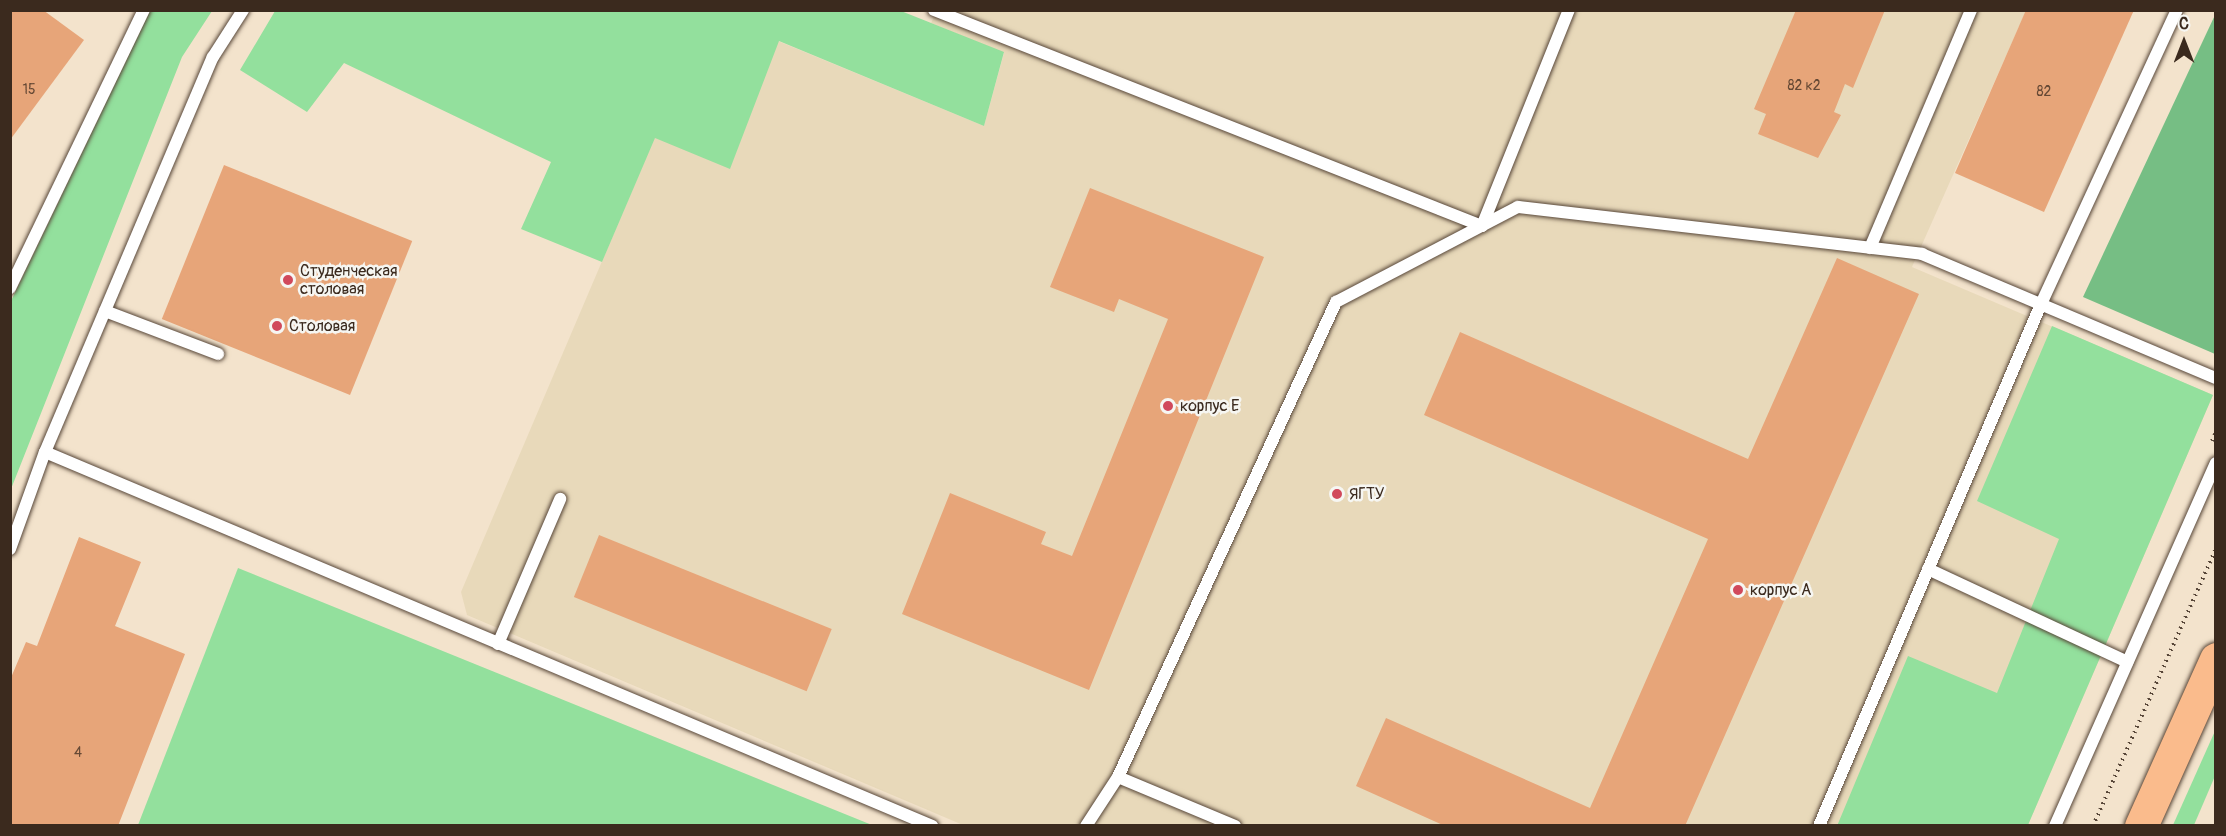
<!DOCTYPE html>
<html>
<head>
<meta charset="utf-8">
<style>
  body { margin:0 }
  #map { position:relative; width:2226px; height:836px; overflow:hidden; background:#f3e3cc; font-family:Pangolin,sans-serif }
  div>[style] { position:absolute }
  .built>* { inset:0; background:#e8d9ba }
  .green>* { inset:0; background:#93e09d }
  .forest>* { inset:0; background:#76be84 }
  .building>* { inset:0; background:#e7a579; transform-origin:0 0 }
  .path>* { height:4px; margin-top:-2px; transform-origin:0; background:repeating-linear-gradient(90deg,#574638 0 1.5px,transparent 0 6px) }
  .roads { filter:drop-shadow(0 0 2px #574638) drop-shadow(0 0 2px #574638) }
  .lane>* { height:12px; margin:-6px; padding:0 6px; transform-origin:6px; border-radius:6px; background:#fff }
  .primary>* { height:33px; margin:-16.5px; padding:0 16.5px; transform-origin:16.5px; border-radius:16.5px; background:#fabb8c }
  .dots>* { width:16px; height:16px; translate:-50% -50%; box-sizing:border-box; border:3px solid #f6f6f2; border-radius:50% }
  span { translate:-50% -50%; white-space:nowrap; text-align:center; line-height:1.15; -webkit-text-stroke:5px #f6f6f2; paint-order:stroke }
  .number-label { font-size:14px; color:#664935 }
  .number-label span { -webkit-text-stroke-width:0 }
  .poi-label { font-size:16px; color:#3b2a1e }
  .left { translate:0 -50%; text-align:left }
  .frame { position:absolute; inset:0; border:12px solid #3b2a1e; pointer-events:none }
  .north { position:absolute; left:2154px; top:12px; width:60px; height:60px; -webkit-text-stroke:4px #f6f6f2; paint-order:stroke; rotate:0deg; font-size:16px; font-weight:700; line-height:24px; text-align:center; color:#3b2a1e }
  .north::after { content:''; display:block; margin:auto; width:21px; height:27px; background:#3b2a1e; clip-path:polygon(50% 0,100% 100%,50% 72%,0 100%) }
</style>
</head>
<body>
<div id="map">
  <div class="built">
    <div style="clip-path:polygon(937px 11px,2026px 11px,1912px 267px,2213px 395px,2028px 825px,963px 825px,467px 615px,461px 592px,655px 137px,730px 168px,778px 41px,984px 126px,1004px 53px,931px 23px)"></div>
  </div>
  <div class="green">
    <div style="clip-path:polygon(150px 11px,212px 11px,182px 57px,11px 489px,11px 301px)"></div>
    <div style="clip-path:polygon(275px 11px,901px 11px,1004px 52px,984px 126px,779px 41px,730px 169px,655px 138px,602px 262px,521px 229px,551px 162px,344px 63px,307px 112px,240px 70px)"></div>
    <div style="clip-path:polygon(2052px 326px,2213px 395px,2028px 825px,1837px 826px,1908px 656px,1997px 693px,2059px 539px,1977px 501px)"></div>
    <div style="clip-path:polygon(238px 568px,872px 825px,138px 825px)"></div>
    <div style="clip-path:polygon(2215px 731px,2215px 776px,2194px 825px,2173px 825px)"></div>
  </div>
  <div class="forest">
    <div style="clip-path:polygon(2215px 15px,2215px 354px,2083px 297px)"></div>
  </div>
  <div class="building">
    <div style="clip-path:polygon(10px 10px,43px 10px,84px 40px,10px 140px)"></div>
    <div style="clip-path:polygon(1796px 10px,1885px 10px,1853px 88px,1845px 84px,1834px 112px,1841px 115px,1818px 158px,1758px 134px,1766px 114px,1754px 109px)"></div>
    <div style="clip-path:polygon(2026px 10px,2134px 10px,2044px 212px,1955px 173px)"></div>
    <div style="left:224px;top:165px;width:203px;height:166px;rotate:22deg"></div>
    <div style="clip-path:polygon(1090px 188px,1264px 257px,1089px 690px,902px 614px,950px 493px,1046px 532px,1041px 544px,1072px 556px,1168px 319px,1119px 299px,1114px 312px,1050px 287px)"></div>
    <div style="clip-path:polygon(1837px 258px,1919px 294px,1685px 826px,1445px 826px,1356px 786px,1386px 718px,1590px 808px,1708px 539px,1424px 415px,1460px 332px,1748px 459px)"></div>
    <div style="left:599px;top:535px;width:251px;height:67px;rotate:22deg"></div>
    <div style="clip-path:polygon(79px 537px,141px 562px,115px 626px,185px 654px,118px 826px,10px 826px,10px 680px,26px 642px,37px 646px)"></div>
  </div>
  <div class="path">
    <div style="left:2212px;top:441px;width:10px;rotate:-66deg"></div>
    <div style="left:2093px;top:826px;width:304px;rotate:-66.1deg"></div>
  </div>
  <div class="roads">
    <div class="lane">
      <div style="left:934px;top:10px;width:589px;rotate:21.51deg"></div>
      <div style="left:1482px;top:226px;width:233px;rotate:-68.1deg"></div>
      <div style="left:1870px;top:248px;width:259px;rotate:-67deg"></div>
      <div style="left:10px;top:288px;width:309px;rotate:-64.3deg"></div>
      <div style="left:105px;top:311px;width:121px;rotate:20.8deg"></div>
      <div style="left:45px;top:452px;width:963px;rotate:22.86deg"></div>
      <div style="left:10px;top:549px;width:103px;rotate:-70.2deg"></div>
      <div style="left:45px;top:452px;width:429px;rotate:-67deg"></div>
      <div style="left:213px;top:57px;width:56px;rotate:-57.4deg"></div>
      <div style="left:1928px;top:569px;width:220px;rotate:25deg"></div>
      <div style="left:498px;top:644px;width:158px;rotate:-66.8deg"></div>
      <div style="left:1118px;top:777px;width:127px;rotate:22.7deg"></div>
      <div style="left:1086px;top:826px;width:59px;rotate:-56.9deg"></div>
      <div style="left:1118px;top:777px;width:523px;rotate:-65.35deg"></div>
      <div style="left:1336px;top:302px;width:205px;rotate:-27.6deg"></div>
      <div style="left:1518px;top:207px;width:407px;rotate:6.6deg"></div>
      <div style="left:1922px;top:254px;width:319px;rotate:22.9deg"></div>
      <div style="left:1819px;top:826px;width:567px;rotate:-66.96deg"></div>
      <div style="left:2041px;top:304px;width:324px;rotate:-65.2deg"></div>
      <div style="left:2055px;top:826px;width:397px;rotate:-66.1deg"></div>
    </div>
    <div class="primary">
      <div style="left:2141px;top:826px;width:183px;rotate:-65.8deg"></div>
    </div>
  </div>
  <div class="dots">
    <div style="left:288px;top:280px;background:#d1495b"></div>
    <div style="left:277px;top:326px;background:#d1495b"></div>
    <div style="left:1168px;top:406px;background:#d1495b"></div>
    <div style="left:1337px;top:494px;background:#d1495b"></div>
    <div style="left:1738px;top:590px;background:#d1495b"></div>
  </div>
  <div class="number-label">
    <span style="left:1804px;top:86px">82 к2</span>
    <span style="left:29px;top:90px">15</span>
    <span style="left:2044px;top:92px">82</span>
    <span style="left:78px;top:753px">4</span>
  </div>
  <div class="poi-label">
    <span class="left" style="left:300px;top:280px">Студенческая<br>столовая</span>
    <span class="left" style="left:289px;top:326px">Столовая</span>
    <span class="left" style="left:1180px;top:406px">корпус Е</span>
    <span class="left" style="left:1349px;top:494px">ЯГТУ</span>
    <span class="left" style="left:1750px;top:590px">корпус А</span>
  </div>
  <div class="frame"></div>
  <div class="north">С</div>
</div>
</body>
</html>
